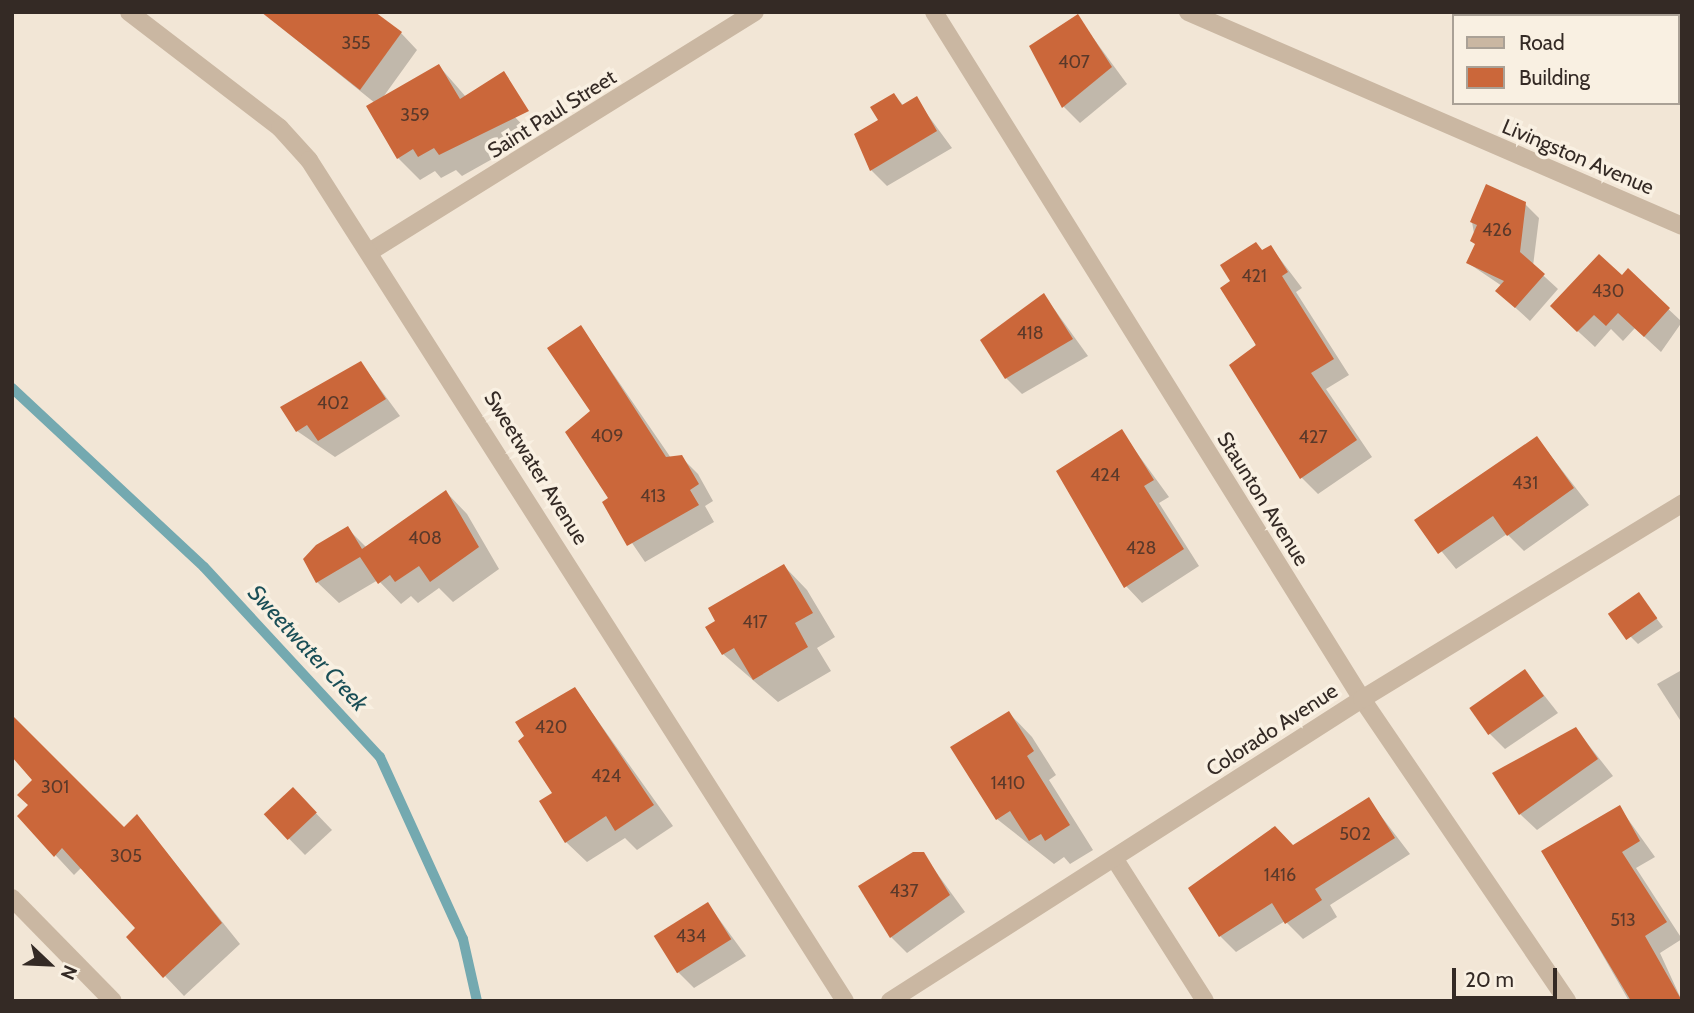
<!DOCTYPE html>
<html>
<head>
<meta charset="utf-8">
<style>
  body { margin:0 }
  #map { position:relative; width:1694px; height:1013px; overflow:hidden; background:#f2e6d6; font-family:Cabin,sans-serif }
  div>[style] { position:absolute }
  .shadow>* { inset:0; background:#0003 }
  .stream>* { height:10px; margin:-5px; padding:0 5px; transform-origin:5px; border-radius:5px; background:#74a9b0 }
  .building>* { inset:0; background:#cb673a; transform-origin:0 0 }
  .service>* { height:18px; margin:-9px; padding:0 9px; transform-origin:9px; border-radius:9px; background:#cab7a2 }
  .minor>* { height:18px; margin:-9px; padding:0 9px; transform-origin:9px; border-radius:9px; background:#cab7a2 }
  .tertiary>* { height:18px; margin:-9px; padding:0 9px; transform-origin:9px; border-radius:9px; background:#cab7a2 }
  span { translate:-50% -50%; white-space:nowrap; text-align:center; line-height:1.15; -webkit-text-stroke:7px #f9f0e2; paint-order:stroke }
  .number-label { font-size:18px; color:#5a392a }
  .number-label span { -webkit-text-stroke-width:0 }
  .street-label { font-size:21px; color:#342a25 }
  .water-label { font-size:23px; color:#194e56; font-style:italic }
  .frame { position:absolute; inset:0; border:14px solid #342a25; pointer-events:none }
  .legend { position:absolute; left:1452px; top:14px; width:228px; height:91px; box-sizing:border-box; background:#f9f0e2; border:2px solid #aaa196; margin:0; padding:9px 12px; list-style:none; font-size:21px; color:#342a25 }
  .legend li { display:flex; align-items:center; gap:14px; height:35px }
  .legend b { width:35px; border:2px solid #aaa196 }
  .north { position:absolute; left:14px; top:929px; width:70px; height:70px; -webkit-text-stroke:5px #f9f0e2; paint-order:stroke; rotate:113deg; font-size:19px; font-weight:700; line-height:28px; text-align:center; color:#342a25 }
  .north::after { content:''; display:block; margin:auto; width:24px; height:32px; background:#342a25; clip-path:polygon(50% 0,100% 100%,50% 72%,0 100%) }
  .scale { position:absolute; left:1452px; top:968px; width:105px; height:32px; box-sizing:border-box; border:4px solid #342a25; border-top:0; padding-left:9px; font-size:21px; line-height:24px; white-space:nowrap; color:#342a25; -webkit-text-stroke:5px #f9f0e2; paint-order:stroke }
</style>
</head>
<body>
<div id="map">
  <div class="shadow">
    <div style="clip-path:polygon(262px 12px,401px 33px,417px 50px,381px 100px,439px 66px,466px 97px,512px 114px,533px 136px,462px 176px,456px 170px,441px 178px,435px 171px,420px 180px,398px 158px,375px 103px)"></div>
    <div style="clip-path:polygon(1474px 12px,1526px 12px,1533px 16px,1472px 16px)"></div>
    <div style="clip-path:polygon(1077px 16px,1127px 84px,1080px 123px,1064px 107px,1031px 46px)"></div>
    <div style="clip-path:polygon(894px 95px,904px 106px,916px 99px,952px 148px,887px 186px,871px 170px,881px 121px)"></div>
    <div style="clip-path:polygon(1525px 204px,1539px 218px,1533px 266px,1558px 289px,1530px 321px,1497px 291px,1502px 286px,1468px 263px,1476px 245px,1472px 222px)"></div>
    <div style="clip-path:polygon(1256px 244px,1264px 252px,1271px 247px,1302px 288px,1296px 292px,1349px 375px,1326px 389px,1372px 457px,1318px 494px,1302px 478px,1233px 281px)"></div>
    <div style="clip-path:polygon(1628px 271px,1682px 322px,1661px 352px,1635px 328px,1623px 341px,1611px 329px,1595px 347px,1568px 322px)"></div>
    <div style="clip-path:polygon(1044px 295px,1088px 356px,1022px 394px,1006px 378px)"></div>
    <div style="clip-path:polygon(581px 327px,671px 458px,681px 457px,698px 474px,713px 501px,705px 506px,714px 522px,645px 562px,604px 502px,610px 499px)"></div>
    <div style="clip-path:polygon(361px 363px,400px 416px,335px 457px,297px 431px)"></div>
    <div style="clip-path:polygon(1121px 431px,1169px 497px,1159px 503px,1199px 566px,1142px 603px,1126px 586px)"></div>
    <div style="clip-path:polygon(1537px 438px,1589px 505px,1524px 551px,1507px 534px,1456px 569px,1416px 520px)"></div>
    <div style="clip-path:polygon(446px 492px,467px 514px,499px 569px,453px 602px,439px 588px,418px 603px,411px 596px,401px 604px,378px 580px,339px 603px,317px 582px,347px 528px,367px 548px)"></div>
    <div style="clip-path:polygon(784px 566px,807px 590px,835px 637px,817px 648px,831px 671px,778px 702px,723px 654px)"></div>
    <div style="clip-path:polygon(1638px 594px,1663px 627px,1638px 644px,1630px 636px)"></div>
    <div style="clip-path:polygon(1525px 671px,1558px 713px,1505px 749px,1489px 733px)"></div>
    <div style="clip-path:polygon(1680px 671px,1682px 673px,1680px 720px,1657px 684px)"></div>
    <div style="clip-path:polygon(575px 689px,673px 826px,637px 850px,625px 838px,587px 862px,566px 842px,554px 793px)"></div>
    <div style="clip-path:polygon(1009px 713px,1032px 737px,1056px 775px,1049px 780px,1093px 850px,1070px 864px,1064px 857px,1054px 864px,997px 819px)"></div>
    <div style="clip-path:polygon(1576px 729px,1613px 776px,1537px 830px,1520px 814px)"></div>
    <div style="clip-path:polygon(1368px 799px,1410px 854px,1330px 905px,1337px 917px,1303px 939px,1285px 921px,1236px 952px,1220px 936px)"></div>
    <div style="clip-path:polygon(309px 806px,332px 830px,305px 855px,266px 815px)"></div>
    <div style="clip-path:polygon(1620px 808px,1655px 857px,1636px 868px,1682px 939px,1660px 953px,1682px 1001px,1629px 1001px,1543px 851px)"></div>
    <div style="clip-path:polygon(19px 816px,124px 829px,137px 816px,240px 944px,184px 996px,128px 937px,138px 928px,82px 867px,74px 875px)"></div>
    <div style="clip-path:polygon(923px 854px,965px 912px,907px 953px,891px 937px)"></div>
    <div style="clip-path:polygon(708px 904px,746px 956px,694px 988px,678px 972px)"></div>
  </div>
  <div class="stream">
    <div style="left:12px;top:388px;width:262px;rotate:43deg"></div>
    <div style="left:204px;top:567px;width:259px;rotate:47.2deg"></div>
    <div style="left:380px;top:757px;width:200px;rotate:65.5deg"></div>
    <div style="left:463px;top:939px;width:64px;rotate:77.3deg"></div>
  </div>
  <div class="building">
    <div style="clip-path:polygon(261px 12px,375px 12px,402px 32px,360px 90px)"></div>
    <div style="clip-path:polygon(1078px 14px,1112px 67px,1062px 108px,1029px 46px)"></div>
    <div style="clip-path:polygon(439px 64px,460px 99px,504px 71px,529px 111px,439px 155px,434px 148px,418px 157px,413px 149px,397px 159px,366px 106px)"></div>
    <div style="clip-path:polygon(894px 93px,902px 105px,917px 96px,937px 131px,870px 171px,854px 134px,878px 120px,870px 107px)"></div>
    <div style="clip-path:polygon(1486px 184px,1526px 202px,1520px 252px,1545px 274px,1515px 308px,1495px 291px,1504px 281px,1466px 263px,1475px 244px,1470px 241px,1477px 225px,1470px 222px)"></div>
    <div style="clip-path:polygon(1256px 242px,1262px 250px,1271px 245px,1288px 272px,1282px 276px,1334px 359px,1311px 373px,1357px 440px,1300px 479px,1229px 365px,1256px 345px,1220px 288px,1230px 281px,1220px 265px)"></div>
    <div style="clip-path:polygon(1599px 254px,1622px 275px,1628px 268px,1670px 308px,1644px 337px,1618px 313px,1606px 326px,1594px 315px,1577px 332px,1550px 306px)"></div>
    <div style="clip-path:polygon(1044px 293px,1073px 339px,1005px 379px,980px 340px)"></div>
    <div style="clip-path:polygon(581px 325px,666px 457px,682px 455px,699px 484px,690px 490px,699px 505px,627px 546px,602px 502px,608px 498px,565px 432px,590px 411px,547px 348px)"></div>
    <div style="clip-path:polygon(361px 361px,386px 399px,318px 441px,307px 425px,296px 432px,280px 407px)"></div>
    <div style="clip-path:polygon(1122px 429px,1154px 480px,1144px 486px,1184px 549px,1124px 588px,1056px 471px)"></div>
    <div style="clip-path:polygon(1537px 436px,1574px 488px,1507px 536px,1493px 516px,1438px 554px,1414px 520px)"></div>
    <div style="clip-path:polygon(446px 490px,479px 547px,430px 582px,419px 566px,395px 582px,390px 575px,378px 584px,360px 557px,316px 583px,303px 559px,316px 545px,348px 526px,362px 549px)"></div>
    <div style="clip-path:polygon(784px 564px,813px 613px,795px 623px,808px 647px,753px 680px,734px 648px,722px 655px,705px 627px,715px 621px,708px 608px)"></div>
    <div style="left:1639px;top:592px;width:32px;height:38px;rotate:55deg"></div>
    <div style="left:1525px;top:669px;width:33px;height:68px;rotate:55deg"></div>
    <div style="clip-path:polygon(575px 687px,654px 805px,615px 831px,606px 816px,565px 843px,539px 801px,552px 793px,518px 741px,524px 736px,515px 722px)"></div>
    <div style="clip-path:polygon(1009px 711px,1034px 751px,1027px 756px,1070px 825px,1045px 841px,1041px 834px,1029px 841px,1010px 811px,996px 820px,950px 747px)"></div>
    <div style="clip-path:polygon(12px 715px,124px 827px,137px 814px,222px 923px,163px 978px,126px 937px,135px 928px,62px 848px,54px 857px,17px 816px,28px 805px,17px 795px,32px 780px,12px 757px)"></div>
    <div style="clip-path:polygon(1576px 727px,1598px 759px,1519px 815px,1492px 773px)"></div>
    <div style="left:293px;top:787px;width:35px;height:40px;rotate:47deg"></div>
    <div style="clip-path:polygon(1369px 797px,1395px 838px,1315px 889px,1322px 900px,1285px 924px,1272px 903px,1219px 937px,1188px 888px,1275px 826px,1293px 845px)"></div>
    <div style="clip-path:polygon(1620px 805px,1640px 841px,1622px 852px,1667px 922px,1645px 936px,1682px 1001px,1631px 1001px,1541px 851px)"></div>
    <div style="clip-path:polygon(913px 852px,924px 852px,950px 895px,890px 938px,858px 886px)"></div>
    <div style="left:708px;top:902px;width:44px;height:64px;rotate:58deg"></div>
  </div>
  <div class="service">
    <div style="left:1114px;top:858px;width:169px;rotate:57.5deg"></div>
  </div>
  <div class="minor">
    <div style="left:934px;top:12px;width:809px;rotate:58.08deg"></div>
    <div style="left:1362px;top:699px;width:365px;rotate:55.8deg"></div>
    <div style="left:1188px;top:12px;width:538px;rotate:23.42deg"></div>
    <div style="left:371px;top:251px;width:452px;rotate:-31.9deg"></div>
    <div style="left:12px;top:898px;width:144px;rotate:45.6deg"></div>
    <div style="left:890px;top:1001px;width:560px;rotate:-32.61deg"></div>
    <div style="left:1362px;top:699px;width:375px;rotate:-31.4deg"></div>
  </div>
  <div class="tertiary">
    <div style="left:129px;top:12px;width:190px;rotate:37.5deg"></div>
    <div style="left:280px;top:128px;width:43px;rotate:47.8deg"></div>
    <div style="left:309px;top:160px;width:997px;rotate:57.49deg"></div>
  </div>
  <div class="number-label">
    <span style="left:356px;top:43px">355</span>
    <span style="left:1074px;top:62px">407</span>
    <span style="left:415px;top:115px">359</span>
    <span style="left:1497px;top:230px">426</span>
    <span style="left:1254px;top:276px">421</span>
    <span style="left:1608px;top:291px">430</span>
    <span style="left:1030px;top:333px">418</span>
    <span style="left:333px;top:403px">402</span>
    <span style="left:607px;top:436px">409</span>
    <span style="left:1313px;top:437px">427</span>
    <span style="left:1105px;top:475px">424</span>
    <span style="left:1525px;top:483px">431</span>
    <span style="left:653px;top:496px">413</span>
    <span style="left:425px;top:538px">408</span>
    <span style="left:1141px;top:548px">428</span>
    <span style="left:755px;top:622px">417</span>
    <span style="left:551px;top:727px">420</span>
    <span style="left:606px;top:776px">424</span>
    <span style="left:1008px;top:783px">1410</span>
    <span style="left:55px;top:787px">301</span>
    <span style="left:1355px;top:834px">502</span>
    <span style="left:126px;top:856px">305</span>
    <span style="left:1280px;top:875px">1416</span>
    <span style="left:904px;top:891px">437</span>
    <span style="left:1623px;top:920px">513</span>
    <span style="left:691px;top:936px">434</span>
  </div>
  <div class="street-label">
    <span style="left:552px;top:114px;rotate:-32deg">Saint Paul Street</span>
    <span style="left:1578px;top:157px;rotate:23deg">Livingston Avenue</span>
    <span style="left:536px;top:468px;rotate:58deg">Sweetwater Avenue</span>
    <span style="left:1263px;top:499px;rotate:58deg">Staunton Avenue</span>
    <span style="left:1272px;top:730px;rotate:-33deg">Colorado Avenue</span>
  </div>
  <div class="water-label">
    <span style="left:308px;top:648px;rotate:47deg">Sweetwater Creek</span>
  </div>
  <div class="frame"></div>
  <ul class="legend">
  <li><b style="height:9px;background:#cab7a2"></b>Road</li>
  <li><b style="height:19px;background:#cb673a"></b>Building</li>
  </ul>
  <div class="north">N</div>
  <div class="scale">20 m</div>
</div>
</body>
</html>
